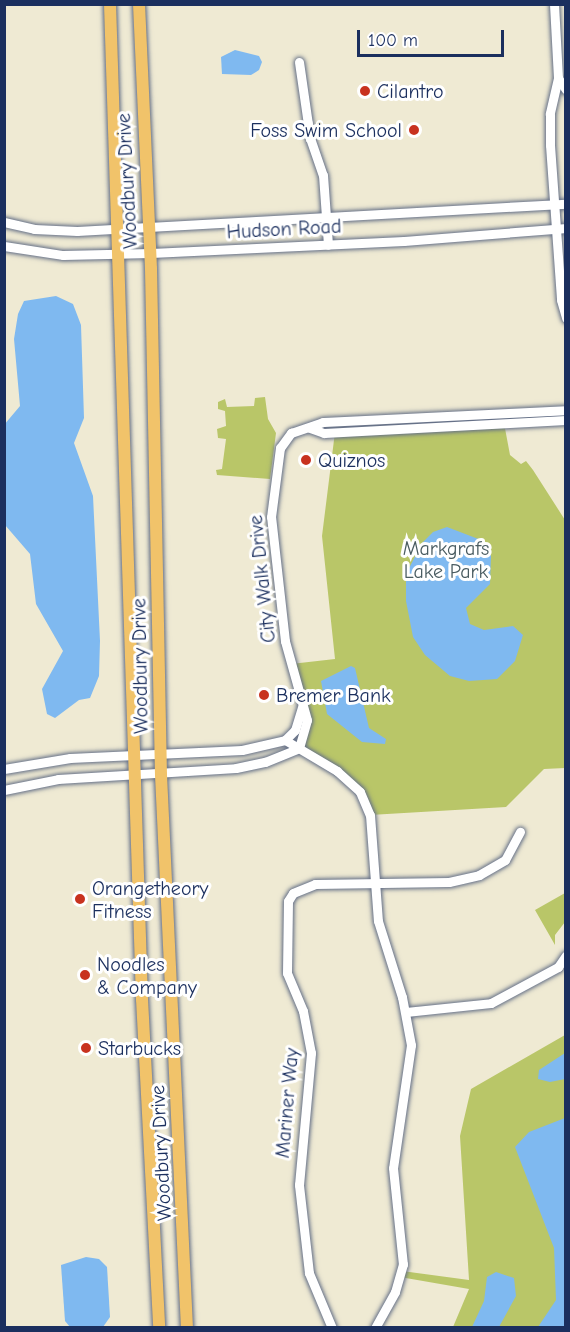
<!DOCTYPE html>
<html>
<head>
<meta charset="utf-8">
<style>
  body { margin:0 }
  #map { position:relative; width:570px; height:1332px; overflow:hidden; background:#efead3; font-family:"Comic Neue",sans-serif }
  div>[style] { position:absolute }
  .green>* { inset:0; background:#b9c668 }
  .water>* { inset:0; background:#7fb9f0 }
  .roads { filter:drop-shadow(0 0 2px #657087) drop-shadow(0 0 2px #657087) }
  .minor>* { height:9px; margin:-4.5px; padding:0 4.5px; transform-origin:4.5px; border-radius:4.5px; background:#fff }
  .major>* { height:12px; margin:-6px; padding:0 6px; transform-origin:6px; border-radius:6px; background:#f1c36a }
  .dots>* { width:16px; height:16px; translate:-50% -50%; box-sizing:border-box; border:3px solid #fff; border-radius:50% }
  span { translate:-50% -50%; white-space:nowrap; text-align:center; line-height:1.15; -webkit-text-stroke:6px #fff; paint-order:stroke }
  .poi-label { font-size:20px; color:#1b2f5e }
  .left { translate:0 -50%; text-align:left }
  .right { translate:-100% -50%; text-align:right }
  .street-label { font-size:20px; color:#1b2f5e }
  .park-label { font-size:20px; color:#4a5c61 }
  .frame { position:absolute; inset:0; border:6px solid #1b2f5e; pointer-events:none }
  .scale { position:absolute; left:357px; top:30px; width:147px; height:27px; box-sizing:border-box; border:3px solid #1b2f5e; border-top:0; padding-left:8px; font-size:18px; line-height:21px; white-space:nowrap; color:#1b2f5e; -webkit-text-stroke:4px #fff; paint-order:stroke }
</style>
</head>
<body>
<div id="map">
  <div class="green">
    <div style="clip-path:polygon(265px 397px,268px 419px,276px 433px,270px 479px,217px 475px,216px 470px,222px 469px,226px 439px,218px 438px,217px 429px,226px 426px,225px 411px,218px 409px,218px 402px,225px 399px,227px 407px,254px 406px,255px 398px)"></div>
    <div style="clip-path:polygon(504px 423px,510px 455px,521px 464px,526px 461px,533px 470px,565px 520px,565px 768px,544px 769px,506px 807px,370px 815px,360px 792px,299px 748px,306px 734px,291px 664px,335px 659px,322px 536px,335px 432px)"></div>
    <div style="clip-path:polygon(565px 893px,565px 922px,555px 935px,555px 945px,535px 910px)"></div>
    <div style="clip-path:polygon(565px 1035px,565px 1327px,453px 1327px,469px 1289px,400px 1277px,402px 1271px,469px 1280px,460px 1136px,471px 1089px)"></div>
  </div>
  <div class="water">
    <div style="clip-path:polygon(235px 50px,259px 56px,262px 62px,259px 70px,251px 75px,222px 74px,221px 57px)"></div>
    <div style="clip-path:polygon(56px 296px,73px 304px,81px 325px,84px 418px,74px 443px,93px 496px,100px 641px,99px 676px,90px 698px,79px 700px,55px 718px,47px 714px,42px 689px,63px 651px,36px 604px,30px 554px,5px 525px,4px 425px,20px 406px,14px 339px,18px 314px,24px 301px)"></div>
    <div style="clip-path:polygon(447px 527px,481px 540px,491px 556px,490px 584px,466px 608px,470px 624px,484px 630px,513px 626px,523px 635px,515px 661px,497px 679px,469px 681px,450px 676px,425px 655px,413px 637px,406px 601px,406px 574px,422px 543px,433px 532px)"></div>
    <div style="clip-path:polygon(351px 666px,355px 668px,369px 728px,386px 739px,385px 744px,362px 742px,327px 714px,321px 681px)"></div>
    <div style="clip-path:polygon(565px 1053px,565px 1079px,550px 1082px,538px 1079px,539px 1070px)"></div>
    <div style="clip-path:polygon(565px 1118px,565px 1327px,538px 1327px,556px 1300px,554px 1248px,515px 1147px,529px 1132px)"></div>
    <div style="clip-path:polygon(86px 1257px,99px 1259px,107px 1267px,110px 1317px,103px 1327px,70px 1327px,65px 1321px,61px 1265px)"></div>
    <div style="clip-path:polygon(496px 1272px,514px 1278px,516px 1296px,499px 1327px,472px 1327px,484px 1301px,487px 1277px)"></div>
  </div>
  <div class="roads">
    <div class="minor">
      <div style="left:554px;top:4px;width:74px;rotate:86.9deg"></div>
      <div style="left:558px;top:78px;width:37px;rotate:103deg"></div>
      <div style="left:550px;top:114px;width:31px;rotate:90deg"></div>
      <div style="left:550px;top:145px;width:155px;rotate:85.9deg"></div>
      <div style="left:561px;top:300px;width:19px;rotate:74deg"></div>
      <div style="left:299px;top:62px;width:77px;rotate:81.8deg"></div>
      <div style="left:310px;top:138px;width:39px;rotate:71deg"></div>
      <div style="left:323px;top:175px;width:70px;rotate:85.9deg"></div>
      <div style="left:558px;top:78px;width:14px;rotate:56deg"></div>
      <div style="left:4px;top:222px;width:31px;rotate:13deg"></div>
      <div style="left:34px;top:229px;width:43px;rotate:2.7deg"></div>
      <div style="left:77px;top:231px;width:490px;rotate:-3.2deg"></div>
      <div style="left:4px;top:246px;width:60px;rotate:8.7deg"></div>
      <div style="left:63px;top:255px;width:88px;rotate:-1.3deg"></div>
      <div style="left:151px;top:253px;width:253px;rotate:-2.7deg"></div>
      <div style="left:404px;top:241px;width:163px;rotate:-4.6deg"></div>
      <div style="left:310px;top:428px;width:15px;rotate:20deg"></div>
      <div style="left:324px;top:433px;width:242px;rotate:-3.1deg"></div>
      <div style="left:285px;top:740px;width:14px;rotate:-45deg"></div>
      <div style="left:295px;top:730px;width:24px;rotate:-73deg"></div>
      <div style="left:4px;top:769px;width:67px;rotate:-9.5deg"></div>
      <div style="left:70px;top:758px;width:172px;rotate:-2.7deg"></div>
      <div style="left:242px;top:750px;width:44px;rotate:-13.1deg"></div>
      <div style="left:285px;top:740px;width:61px;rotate:30.8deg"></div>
      <div style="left:337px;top:771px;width:31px;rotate:42deg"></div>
      <div style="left:360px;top:792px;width:25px;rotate:67deg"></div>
      <div style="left:370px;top:815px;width:106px;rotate:85.7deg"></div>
      <div style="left:378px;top:921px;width:80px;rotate:72.5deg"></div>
      <div style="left:402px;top:997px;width:49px;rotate:79.4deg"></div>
      <div style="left:411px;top:1045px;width:124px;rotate:98.3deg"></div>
      <div style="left:393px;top:1168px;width:97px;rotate:84.1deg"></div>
      <div style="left:403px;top:1264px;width:29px;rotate:106deg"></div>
      <div style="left:395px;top:1292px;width:41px;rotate:119.1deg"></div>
      <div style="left:4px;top:790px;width:55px;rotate:-11.5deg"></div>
      <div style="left:58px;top:779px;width:178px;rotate:-3.5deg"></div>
      <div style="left:236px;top:768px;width:30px;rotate:-12deg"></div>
      <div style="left:265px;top:762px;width:37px;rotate:-22deg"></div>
      <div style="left:299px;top:748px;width:29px;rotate:-74deg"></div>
      <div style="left:307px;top:720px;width:82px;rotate:-105.6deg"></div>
      <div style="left:285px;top:641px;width:125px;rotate:-96.4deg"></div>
      <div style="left:271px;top:517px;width:70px;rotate:-82.6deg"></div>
      <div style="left:280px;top:448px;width:19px;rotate:-54deg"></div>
      <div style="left:291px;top:433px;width:34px;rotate:-19deg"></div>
      <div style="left:323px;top:422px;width:243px;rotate:-2.8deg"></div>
      <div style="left:406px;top:1012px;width:85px;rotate:-6deg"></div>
      <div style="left:491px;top:1003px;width:76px;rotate:-28.2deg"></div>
      <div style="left:558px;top:967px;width:14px;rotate:-56deg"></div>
      <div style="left:332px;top:1328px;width:60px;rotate:-112.7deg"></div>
      <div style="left:309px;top:1273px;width:89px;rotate:-96.5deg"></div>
      <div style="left:299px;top:1185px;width:133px;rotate:-84.8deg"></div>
      <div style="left:311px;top:1053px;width:43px;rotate:-100.8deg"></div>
      <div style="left:303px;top:1011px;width:41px;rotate:-112.8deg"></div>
      <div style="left:287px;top:973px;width:72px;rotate:-89.2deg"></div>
      <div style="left:288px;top:901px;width:9px;rotate:-58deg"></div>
      <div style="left:293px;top:893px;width:24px;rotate:-22deg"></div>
      <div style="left:315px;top:884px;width:134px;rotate:-0.9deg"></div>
      <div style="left:449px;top:882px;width:31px;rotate:-13deg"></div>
      <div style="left:479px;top:875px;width:30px;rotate:-30deg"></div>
      <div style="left:505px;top:860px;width:32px;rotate:-62deg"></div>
    </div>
    <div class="major">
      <div style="left:110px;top:4px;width:996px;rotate:88.16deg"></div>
      <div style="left:142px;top:999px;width:329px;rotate:87deg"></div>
      <div style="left:139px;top:4px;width:265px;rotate:87.4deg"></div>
      <div style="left:151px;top:269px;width:506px;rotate:88.87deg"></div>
      <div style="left:161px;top:775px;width:554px;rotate:87.31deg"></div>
    </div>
  </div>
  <div class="dots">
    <div style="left:365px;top:91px;background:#c8321e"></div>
    <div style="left:414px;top:130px;background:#c8321e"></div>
    <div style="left:306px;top:460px;background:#c8321e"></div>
    <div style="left:264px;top:695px;background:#c8321e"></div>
    <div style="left:80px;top:899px;background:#c8321e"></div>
    <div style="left:85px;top:975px;background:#c8321e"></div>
    <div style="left:86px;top:1048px;background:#c8321e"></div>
  </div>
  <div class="poi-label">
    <span class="left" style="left:377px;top:91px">Cilantro</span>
    <span class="right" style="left:402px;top:130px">Foss Swim School</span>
    <span class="left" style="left:318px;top:460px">Quiznos</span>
    <span class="left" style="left:276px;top:695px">Bremer Bank</span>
    <span class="left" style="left:92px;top:900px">Orangetheory<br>Fitness</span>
    <span class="left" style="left:97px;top:976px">Noodles<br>&amp; Company</span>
    <span class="left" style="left:98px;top:1048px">Starbucks</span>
  </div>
  <div class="street-label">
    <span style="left:127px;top:181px;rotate:-93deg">Woodbury Drive</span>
    <span style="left:284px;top:229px;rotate:-3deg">Hudson Road</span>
    <span style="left:262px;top:579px;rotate:-96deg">City Walk Drive</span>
    <span style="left:140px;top:666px;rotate:-91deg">Woodbury Drive</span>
    <span style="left:287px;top:1103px;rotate:-85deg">Mariner Way</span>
    <span style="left:161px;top:1153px;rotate:-93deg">Woodbury Drive</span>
  </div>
  <div class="park-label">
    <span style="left:446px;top:560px">Markgrafs<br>Lake Park</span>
  </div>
  <div class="frame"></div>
  <div class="scale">100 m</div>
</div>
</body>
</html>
